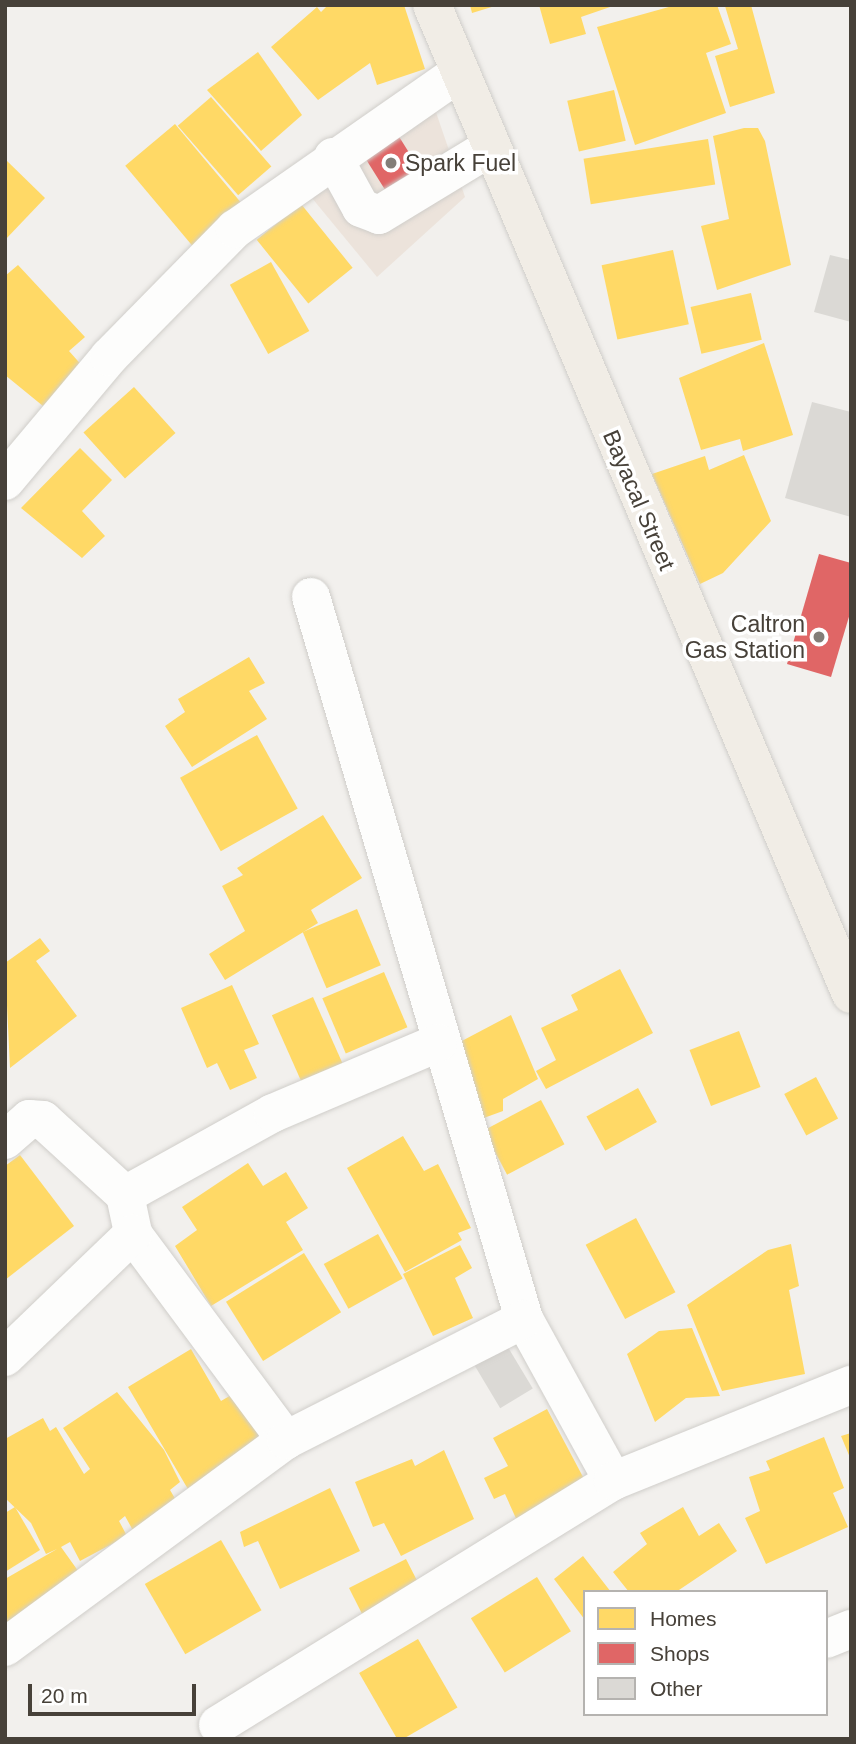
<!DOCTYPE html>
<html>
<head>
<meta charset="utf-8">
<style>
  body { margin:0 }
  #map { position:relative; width:856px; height:1744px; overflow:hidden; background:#f2f0ed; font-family:Helvetica,sans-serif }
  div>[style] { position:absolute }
  .commercial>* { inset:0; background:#ece3db }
  .homes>* { inset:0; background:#ffd966; transform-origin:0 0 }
  .shops>* { inset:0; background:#e06666; transform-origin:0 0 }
  .building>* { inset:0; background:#dbd9d5; transform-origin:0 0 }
  .roads { filter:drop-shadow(0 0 2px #d0ceca) drop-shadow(0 0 2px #d0ceca) }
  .minor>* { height:38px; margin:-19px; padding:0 19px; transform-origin:19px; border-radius:19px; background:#fdfdfc }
  .major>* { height:38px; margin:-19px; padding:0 19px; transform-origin:19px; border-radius:19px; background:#f1ede6 }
  .dots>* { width:19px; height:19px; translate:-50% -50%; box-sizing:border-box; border:4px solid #fff; border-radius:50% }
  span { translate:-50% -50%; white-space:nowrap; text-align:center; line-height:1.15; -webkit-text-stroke:7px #fff; paint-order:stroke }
  .poi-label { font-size:23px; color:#474139 }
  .left { translate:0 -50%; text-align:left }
  .right { translate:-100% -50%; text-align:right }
  .street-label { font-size:23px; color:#474139 }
  .frame { position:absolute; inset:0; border:7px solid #474139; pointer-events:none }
  .legend { position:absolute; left:583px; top:1590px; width:245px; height:126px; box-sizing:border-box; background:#fff; border:2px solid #b5b3b0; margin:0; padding:9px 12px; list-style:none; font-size:21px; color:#474139 }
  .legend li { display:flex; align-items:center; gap:14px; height:35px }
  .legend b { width:35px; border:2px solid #b5b3b0 }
  .scale { position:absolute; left:28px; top:1684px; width:168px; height:32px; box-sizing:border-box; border:4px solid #474139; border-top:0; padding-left:9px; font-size:21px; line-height:24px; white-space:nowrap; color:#474139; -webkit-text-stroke:5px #fff; paint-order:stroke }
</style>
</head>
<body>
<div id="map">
  <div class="commercial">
    <div style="clip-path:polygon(427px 86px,465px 197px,377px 277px,293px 175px)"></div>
  </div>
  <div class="homes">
    <div style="clip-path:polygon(328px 5px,404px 5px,425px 69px,377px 85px,370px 63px,318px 100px,271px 47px,317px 7px,321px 12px)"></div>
    <div style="clip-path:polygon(470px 5px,495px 5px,495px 6px,472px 13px)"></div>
    <div style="clip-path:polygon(539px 5px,613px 5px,613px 6px,581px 17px,586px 34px,550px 44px)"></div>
    <div style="clip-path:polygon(676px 5px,717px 5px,731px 44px,706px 53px,726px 113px,635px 145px,597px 27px)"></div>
    <div style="clip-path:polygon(751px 5px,775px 93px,730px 107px,715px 56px,738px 49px,725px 6px)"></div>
    <div style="clip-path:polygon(258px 52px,302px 115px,261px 151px,207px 90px)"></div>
    <div style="left:614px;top:90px;width:52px;height:48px;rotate:77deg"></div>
    <div style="left:211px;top:97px;width:92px;height:44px;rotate:49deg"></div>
    <div style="left:175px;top:124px;width:109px;height:65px;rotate:50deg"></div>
    <div style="clip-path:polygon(744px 128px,758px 128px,765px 141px,791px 265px,717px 290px,701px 226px,729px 219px,713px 136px)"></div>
    <div style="left:708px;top:139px;width:46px;height:126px;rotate:81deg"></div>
    <div style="clip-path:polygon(5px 159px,45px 198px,5px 240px)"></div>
    <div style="left:301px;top:204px;width:82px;height:57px;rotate:51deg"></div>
    <div style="left:673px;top:250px;width:76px;height:73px;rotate:78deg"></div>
    <div style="left:271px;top:262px;width:79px;height:47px;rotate:61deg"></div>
    <div style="clip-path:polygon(18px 265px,85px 337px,69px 351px,85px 369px,43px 406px,5px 375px,5px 276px)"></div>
    <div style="left:751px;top:293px;width:48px;height:62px;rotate:77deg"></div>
    <div style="clip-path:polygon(764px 343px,793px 435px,743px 451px,740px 439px,701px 450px,679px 378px)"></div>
    <div style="left:134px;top:387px;width:62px;height:68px;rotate:48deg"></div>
    <div style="clip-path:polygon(80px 448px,112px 480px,82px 511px,105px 536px,82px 558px,21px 508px)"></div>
    <div style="clip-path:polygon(744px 455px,771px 521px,723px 573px,700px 584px,652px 474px,705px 456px,709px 470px)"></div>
    <div style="clip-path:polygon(249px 657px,265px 683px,249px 691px,267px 719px,192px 767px,165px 726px,185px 712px,178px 699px)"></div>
    <div style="left:257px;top:735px;width:84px;height:88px;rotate:61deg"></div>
    <div style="clip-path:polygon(323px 815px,362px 878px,311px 910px,318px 923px,225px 980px,209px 954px,245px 931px,222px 886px,243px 875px,237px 868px)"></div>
    <div style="left:357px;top:909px;width:61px;height:59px;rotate:67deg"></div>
    <div style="clip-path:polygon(40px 938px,50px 951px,36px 961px,77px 1016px,10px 1068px,5px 963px)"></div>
    <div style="clip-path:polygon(620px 969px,653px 1033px,546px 1089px,536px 1071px,556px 1060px,541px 1028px,578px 1010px,571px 995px)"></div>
    <div style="left:384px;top:972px;width:60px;height:67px;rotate:67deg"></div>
    <div style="clip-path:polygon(232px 985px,259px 1044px,244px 1050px,257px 1078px,230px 1090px,217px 1063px,207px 1068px,181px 1008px)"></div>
    <div style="left:313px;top:997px;width:82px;height:45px;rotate:66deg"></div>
    <div style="clip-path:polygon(511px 1015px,538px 1079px,503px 1099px,503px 1111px,481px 1119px,458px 1043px)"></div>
    <div style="left:739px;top:1031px;width:60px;height:53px;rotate:69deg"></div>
    <div style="left:816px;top:1077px;width:47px;height:36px;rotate:62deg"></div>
    <div style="left:638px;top:1088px;width:39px;height:59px;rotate:61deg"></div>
    <div style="left:541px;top:1100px;width:50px;height:65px;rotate:62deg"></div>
    <div style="clip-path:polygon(403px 1136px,424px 1171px,438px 1164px,471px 1228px,458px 1233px,462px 1240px,405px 1272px,347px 1168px)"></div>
    <div style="clip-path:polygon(20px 1155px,74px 1226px,5px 1280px,5px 1166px)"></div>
    <div style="clip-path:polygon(248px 1163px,263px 1186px,286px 1172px,308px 1208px,286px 1222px,303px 1250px,211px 1306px,175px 1246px,197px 1230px,182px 1207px)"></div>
    <div style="left:636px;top:1218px;width:84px;height:57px;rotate:62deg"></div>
    <div style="left:378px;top:1234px;width:51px;height:62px;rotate:61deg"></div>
    <div style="clip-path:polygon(791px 1244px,799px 1286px,789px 1290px,805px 1374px,722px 1391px,687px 1305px,768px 1250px)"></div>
    <div style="clip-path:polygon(460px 1245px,472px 1268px,455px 1278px,473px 1318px,433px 1336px,403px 1274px)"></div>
    <div style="left:304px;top:1253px;width:70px;height:92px;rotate:58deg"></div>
    <div style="clip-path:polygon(692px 1328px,720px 1396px,686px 1398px,655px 1422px,627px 1354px,659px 1331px)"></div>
    <div style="clip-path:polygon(191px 1349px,221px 1401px,245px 1387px,277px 1444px,192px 1496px,128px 1387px)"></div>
    <div style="clip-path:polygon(117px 1392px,164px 1450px,180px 1482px,170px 1490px,180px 1507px,135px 1534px,125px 1516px,119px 1521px,127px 1536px,80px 1561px,70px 1542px,61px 1547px,81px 1575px,5px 1627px,5px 1579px,57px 1549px,46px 1554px,31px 1523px,5px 1498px,5px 1439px,43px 1418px,50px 1431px,56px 1427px,84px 1474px,90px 1469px,63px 1428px)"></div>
    <div style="clip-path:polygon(547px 1409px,591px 1492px,519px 1525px,505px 1494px,494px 1499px,484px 1478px,508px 1466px,493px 1438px)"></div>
    <div style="clip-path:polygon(851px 1433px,851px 1460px,841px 1436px)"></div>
    <div style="clip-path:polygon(824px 1437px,844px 1488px,833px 1493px,848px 1527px,766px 1564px,745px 1518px,760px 1511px,749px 1477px,770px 1470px,766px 1461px)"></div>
    <div style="clip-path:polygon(444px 1450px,474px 1519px,401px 1556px,384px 1523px,373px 1527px,355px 1482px,412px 1459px,415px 1466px)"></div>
    <div style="clip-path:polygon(330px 1488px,360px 1551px,280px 1589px,258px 1541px,244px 1547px,240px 1532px)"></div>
    <div style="clip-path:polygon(15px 1507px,40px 1550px,5px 1572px,5px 1513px)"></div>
    <div style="clip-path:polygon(683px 1507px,699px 1536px,719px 1523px,737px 1551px,676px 1592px,629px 1592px,613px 1572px,647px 1544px,640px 1533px)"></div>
    <div style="left:221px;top:1540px;width:81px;height:88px;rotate:60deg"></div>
    <div style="clip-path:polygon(583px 1556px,611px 1592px,585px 1592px,585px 1620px,554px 1579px)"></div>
    <div style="left:406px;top:1559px;width:29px;height:64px;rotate:63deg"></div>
    <div style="left:537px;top:1577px;width:64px;height:78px;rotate:58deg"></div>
    <div style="left:418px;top:1639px;width:79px;height:68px;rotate:60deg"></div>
  </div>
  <div class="shops">
    <div style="left:398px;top:135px;width:39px;height:40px;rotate:58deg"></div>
    <div style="clip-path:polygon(819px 554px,851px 563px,851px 610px,831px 677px,787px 664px)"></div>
  </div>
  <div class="building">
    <div style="clip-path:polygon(830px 255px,851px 260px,851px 322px,814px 312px)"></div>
    <div style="clip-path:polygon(812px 402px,851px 412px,851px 517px,785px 498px)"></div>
    <div style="left:506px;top:1344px;width:52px;height:38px;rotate:59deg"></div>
  </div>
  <div class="roads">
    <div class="minor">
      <div style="left:333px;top:157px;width:58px;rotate:61.2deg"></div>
      <div style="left:361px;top:208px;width:19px;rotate:21deg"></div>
      <div style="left:379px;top:215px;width:129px;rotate:-31.3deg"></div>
      <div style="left:5px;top:481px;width:162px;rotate:-50deg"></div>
      <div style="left:109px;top:357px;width:180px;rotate:-45.5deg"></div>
      <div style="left:235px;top:229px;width:271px;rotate:-34.9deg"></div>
      <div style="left:311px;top:597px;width:753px;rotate:73.56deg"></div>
      <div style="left:524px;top:1319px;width:185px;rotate:61.2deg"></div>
      <div style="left:5px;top:1140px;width:32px;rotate:-41deg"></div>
      <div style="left:29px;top:1119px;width:14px;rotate:4deg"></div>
      <div style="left:43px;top:1120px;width:111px;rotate:42.4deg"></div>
      <div style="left:125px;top:1195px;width:40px;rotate:78deg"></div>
      <div style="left:133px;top:1234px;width:257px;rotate:53.4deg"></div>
      <div style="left:125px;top:1195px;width:169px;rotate:-29deg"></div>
      <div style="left:273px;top:1113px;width:179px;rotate:-23deg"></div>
      <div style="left:5px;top:1357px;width:178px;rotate:-43.9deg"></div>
      <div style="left:826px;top:1639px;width:27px;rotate:-22deg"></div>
      <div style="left:5px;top:1647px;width:349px;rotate:-36.4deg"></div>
      <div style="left:286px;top:1440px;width:267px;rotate:-26.9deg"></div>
      <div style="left:218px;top:1725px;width:464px;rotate:-31.7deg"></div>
      <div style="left:613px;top:1481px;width:257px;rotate:-22deg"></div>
    </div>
    <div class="major">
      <div style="left:432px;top:5px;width:1074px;rotate:67.04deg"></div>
    </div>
  </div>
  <div class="dots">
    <div style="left:391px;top:163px;background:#837e78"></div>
    <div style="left:819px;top:637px;background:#837e78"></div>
  </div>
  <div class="poi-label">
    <span class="left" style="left:405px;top:163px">Spark Fuel</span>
    <span class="right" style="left:805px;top:637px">Caltron<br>Gas Station</span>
  </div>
  <div class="street-label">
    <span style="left:639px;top:500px;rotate:67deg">Bayacal Street</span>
  </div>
  <div class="frame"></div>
  <ul class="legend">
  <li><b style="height:19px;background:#ffd966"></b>Homes</li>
  <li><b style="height:19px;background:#e06666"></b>Shops</li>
  <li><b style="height:19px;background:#dbd9d5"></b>Other</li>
  </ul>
  <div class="scale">20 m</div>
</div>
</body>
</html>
